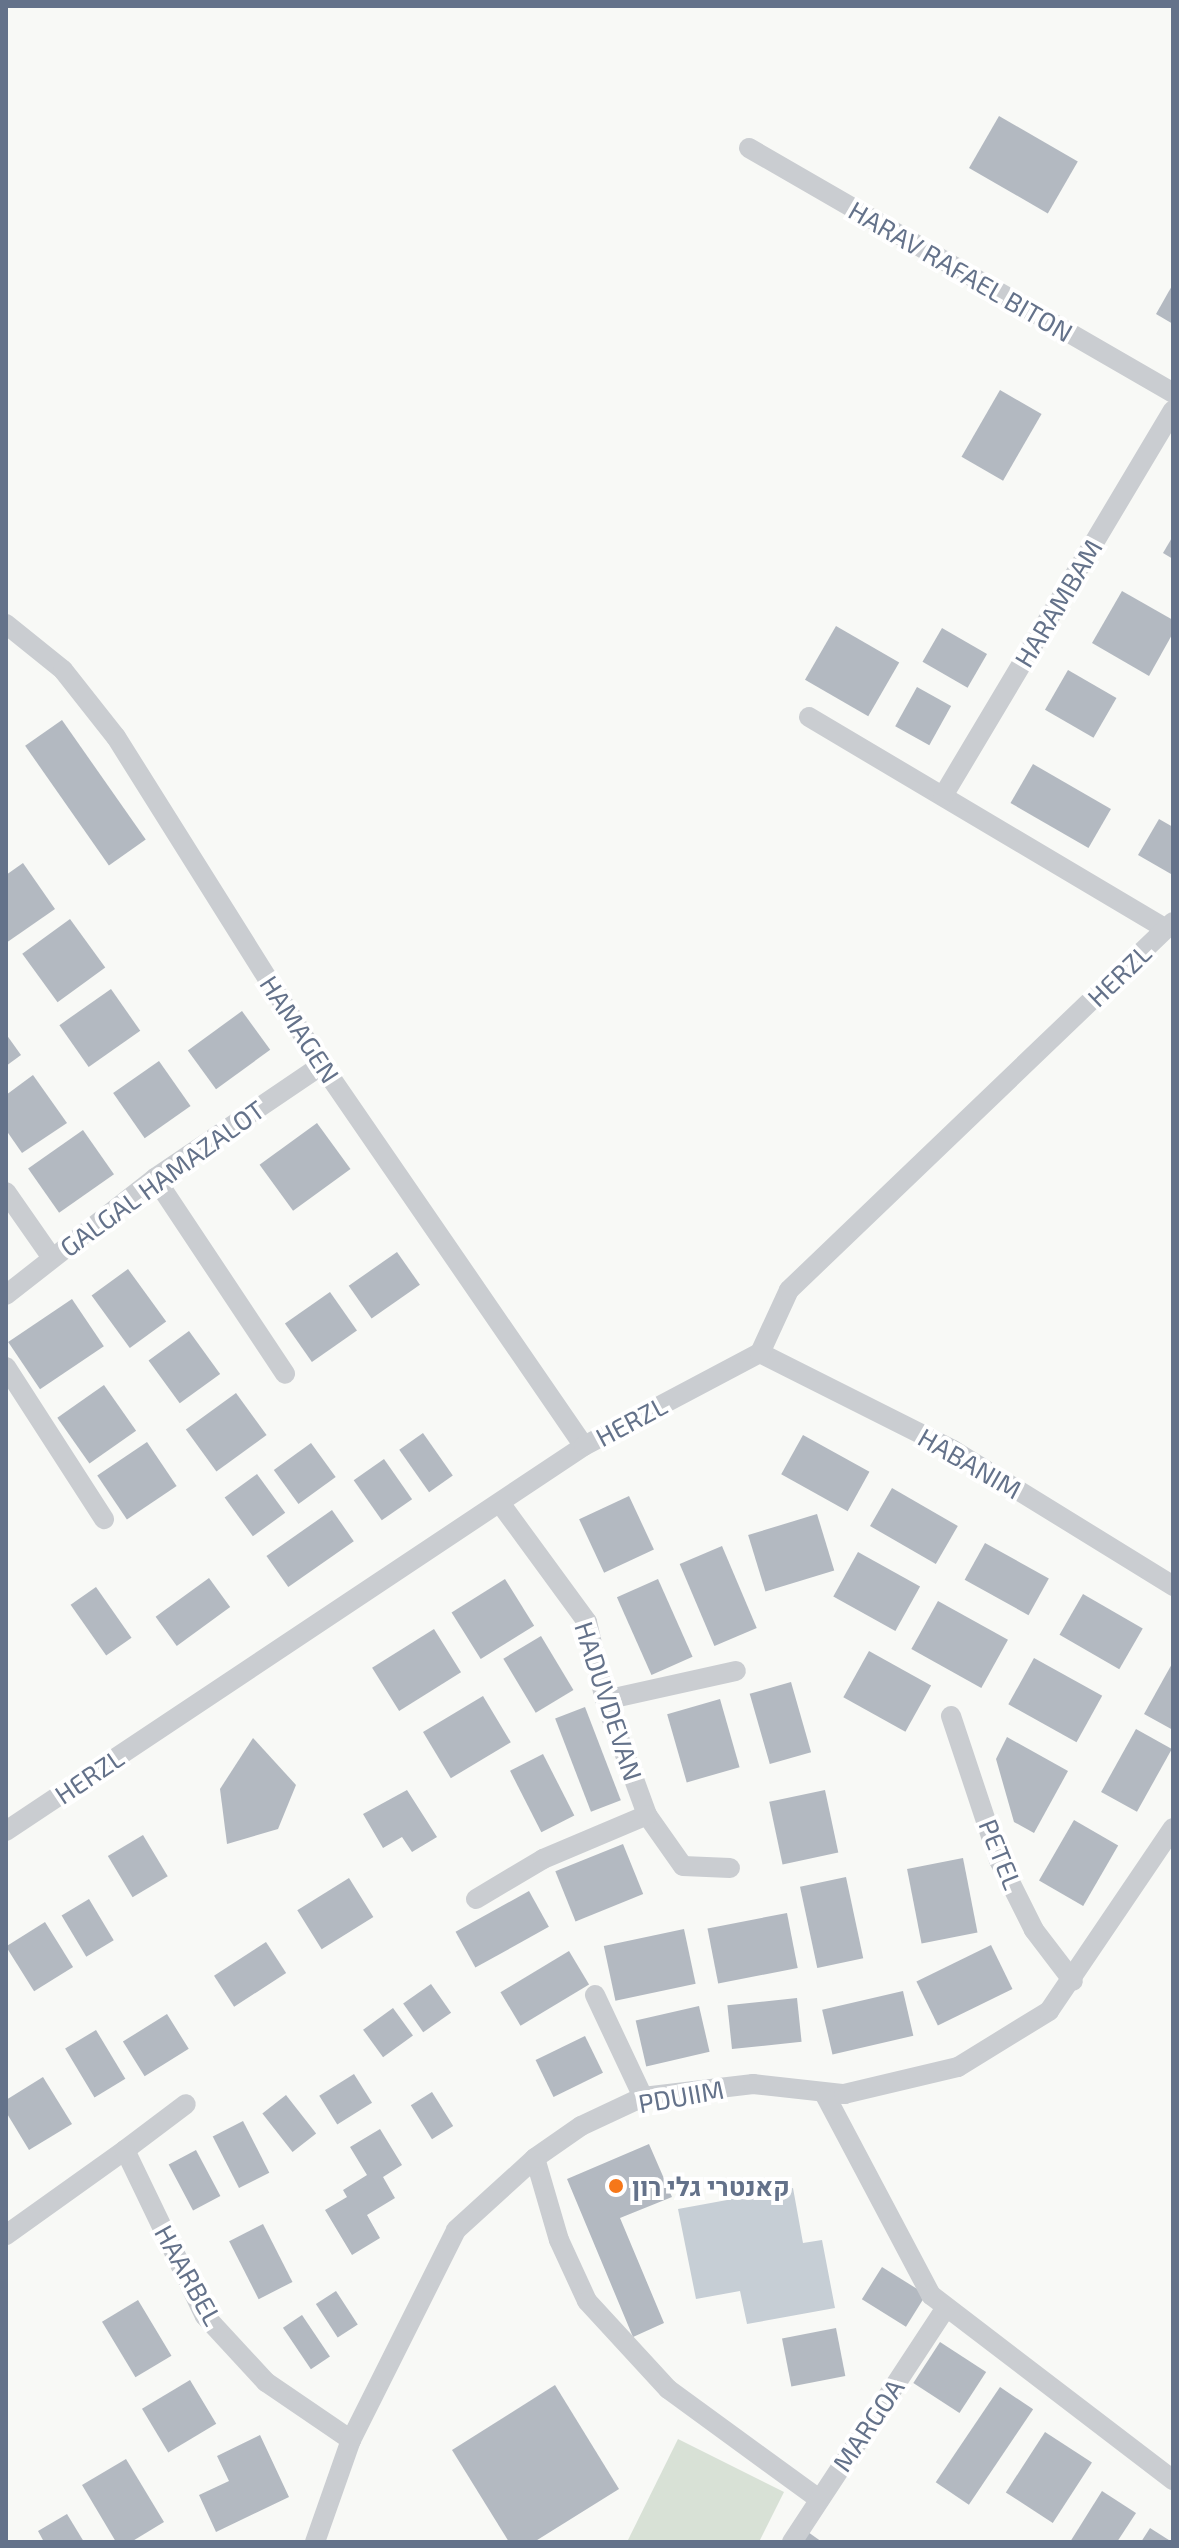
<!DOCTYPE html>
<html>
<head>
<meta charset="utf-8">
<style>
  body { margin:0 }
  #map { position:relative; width:1179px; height:2548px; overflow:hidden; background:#f8f9f6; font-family:"Exo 2",Heebo,sans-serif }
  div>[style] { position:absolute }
  .green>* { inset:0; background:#d8e1d6 }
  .water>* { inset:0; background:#c6ced5 }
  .building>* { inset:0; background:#b3b9c1; transform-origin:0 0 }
  .minor>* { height:20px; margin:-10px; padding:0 10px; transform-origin:10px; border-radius:10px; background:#cacdd1 }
  .dots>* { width:22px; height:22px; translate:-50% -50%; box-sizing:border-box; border:4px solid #fff; border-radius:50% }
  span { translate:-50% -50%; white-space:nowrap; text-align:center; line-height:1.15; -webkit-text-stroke:8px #fff; paint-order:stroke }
  .street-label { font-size:26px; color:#64728a }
  .poi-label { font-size:26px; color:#64728a; font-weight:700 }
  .left { translate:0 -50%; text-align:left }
  .frame { position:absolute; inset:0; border:8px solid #64728a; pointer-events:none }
</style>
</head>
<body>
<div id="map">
  <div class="green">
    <div style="clip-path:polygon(678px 2439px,784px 2492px,759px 2542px,627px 2542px)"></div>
  </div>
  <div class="water">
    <div style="clip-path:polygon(793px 2188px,803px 2243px,822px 2240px,835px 2308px,747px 2324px,740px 2291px,696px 2299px,678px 2209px)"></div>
  </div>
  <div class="building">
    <div style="left:999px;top:116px;width:91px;height:60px;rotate:30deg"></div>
    <div style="clip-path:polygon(1173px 284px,1173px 324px,1156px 314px)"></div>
    <div style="left:1000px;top:390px;width:48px;height:77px;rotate:30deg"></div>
    <div style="clip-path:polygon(1173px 536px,1173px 559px,1163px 553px)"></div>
    <div style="clip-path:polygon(1122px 591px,1173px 620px,1173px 633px,1149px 676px,1092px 643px)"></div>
    <div style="left:836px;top:626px;width:73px;height:62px;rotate:30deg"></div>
    <div style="left:942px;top:628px;width:52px;height:39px;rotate:30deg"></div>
    <div style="left:1068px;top:670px;width:56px;height:46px;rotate:30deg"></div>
    <div style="left:917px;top:687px;width:39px;height:45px;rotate:29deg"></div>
    <div style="left:62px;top:720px;width:146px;height:45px;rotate:55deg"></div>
    <div style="left:1033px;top:764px;width:90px;height:45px;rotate:30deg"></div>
    <div style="clip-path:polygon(1159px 819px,1173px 827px,1171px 874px,1138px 855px)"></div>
    <div style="clip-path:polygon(23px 863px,55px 909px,6px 943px,6px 875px)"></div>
    <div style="left:70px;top:919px;width:60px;height:59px;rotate:54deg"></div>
    <div style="left:111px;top:989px;width:51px;height:63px;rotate:55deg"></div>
    <div style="left:242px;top:1011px;width:48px;height:67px;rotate:54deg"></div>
    <div style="clip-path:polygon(6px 1034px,21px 1055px,6px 1066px)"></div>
    <div style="left:159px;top:1061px;width:55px;height:56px;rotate:55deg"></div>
    <div style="clip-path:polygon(33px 1075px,67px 1123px,22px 1153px,6px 1130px,6px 1095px)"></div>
    <div style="left:317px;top:1123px;width:57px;height:71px;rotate:54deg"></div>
    <div style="left:83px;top:1130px;width:54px;height:67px;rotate:55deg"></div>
    <div style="left:397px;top:1252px;width:40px;height:59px;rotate:55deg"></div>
    <div style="left:128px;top:1269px;width:65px;height:45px;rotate:54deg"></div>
    <div style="left:330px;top:1292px;width:47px;height:55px;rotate:55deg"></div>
    <div style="left:72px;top:1299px;width:57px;height:77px;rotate:56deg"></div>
    <div style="left:189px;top:1331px;width:53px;height:50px;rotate:54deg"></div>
    <div style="left:104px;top:1385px;width:56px;height:57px;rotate:55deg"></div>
    <div style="left:236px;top:1393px;width:52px;height:62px;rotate:54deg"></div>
    <div style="left:423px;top:1433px;width:52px;height:29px;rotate:55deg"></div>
    <div style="left:803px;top:1435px;width:76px;height:45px;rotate:29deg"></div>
    <div style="left:147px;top:1442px;width:53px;height:60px;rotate:56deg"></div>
    <div style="left:311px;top:1443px;width:42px;height:46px;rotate:54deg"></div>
    <div style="left:384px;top:1459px;width:49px;height:37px;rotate:55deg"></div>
    <div style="left:257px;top:1474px;width:48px;height:40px;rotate:54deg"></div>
    <div style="left:892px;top:1488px;width:76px;height:44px;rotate:30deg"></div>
    <div style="left:629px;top:1496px;width:59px;height:55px;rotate:65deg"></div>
    <div style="left:332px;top:1510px;width:38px;height:80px;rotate:55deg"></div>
    <div style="left:817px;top:1514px;width:59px;height:72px;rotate:73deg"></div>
    <div style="left:985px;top:1543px;width:73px;height:42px;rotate:29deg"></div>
    <div style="left:722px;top:1546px;width:89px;height:46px;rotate:67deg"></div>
    <div style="left:858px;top:1552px;width:71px;height:51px;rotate:29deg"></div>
    <div style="left:209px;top:1578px;width:36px;height:66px;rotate:54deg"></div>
    <div style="left:505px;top:1579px;width:55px;height:63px;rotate:58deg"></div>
    <div style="left:658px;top:1579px;width:85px;height:45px;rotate:66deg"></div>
    <div style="left:96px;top:1587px;width:62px;height:31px;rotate:55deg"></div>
    <div style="left:1083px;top:1594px;width:69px;height:47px;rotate:30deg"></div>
    <div style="left:938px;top:1601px;width:80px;height:55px;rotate:29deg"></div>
    <div style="left:434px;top:1629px;width:51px;height:73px;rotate:58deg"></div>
    <div style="left:541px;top:1636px;width:63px;height:44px;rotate:59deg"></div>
    <div style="left:869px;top:1651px;width:71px;height:53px;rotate:29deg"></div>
    <div style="left:1034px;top:1658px;width:78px;height:53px;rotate:29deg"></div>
    <div style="clip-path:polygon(1173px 1662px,1173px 1730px,1144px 1714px)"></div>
    <div style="left:791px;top:1682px;width:73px;height:43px;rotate:74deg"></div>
    <div style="left:483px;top:1696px;width:54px;height:70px;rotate:59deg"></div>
    <div style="left:720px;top:1699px;width:71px;height:55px;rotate:74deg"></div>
    <div style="left:585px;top:1707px;width:100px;height:32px;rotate:69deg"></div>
    <div style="left:1136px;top:1729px;width:41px;height:72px;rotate:29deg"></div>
    <div style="clip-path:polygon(1007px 1737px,1068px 1771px,1034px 1833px,1014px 1822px,996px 1759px)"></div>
    <div style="clip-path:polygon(253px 1738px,296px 1785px,278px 1829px,227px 1844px,220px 1789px)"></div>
    <div style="left:543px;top:1754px;width:69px;height:37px;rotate:63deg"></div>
    <div style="clip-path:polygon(407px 1790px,437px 1837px,412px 1852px,402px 1837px,383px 1848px,363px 1814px)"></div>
    <div style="left:825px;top:1790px;width:64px;height:57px;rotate:78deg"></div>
    <div style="left:1074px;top:1820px;width:51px;height:70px;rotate:30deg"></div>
    <div style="left:143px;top:1835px;width:48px;height:41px;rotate:59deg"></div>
    <div style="left:623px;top:1844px;width:54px;height:73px;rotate:68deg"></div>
    <div style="left:963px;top:1858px;width:76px;height:57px;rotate:79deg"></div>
    <div style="left:846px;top:1877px;width:83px;height:47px;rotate:78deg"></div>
    <div style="left:349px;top:1878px;width:46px;height:61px;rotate:58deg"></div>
    <div style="left:529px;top:1891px;width:41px;height:84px;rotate:61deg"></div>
    <div style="left:89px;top:1899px;width:48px;height:32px;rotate:59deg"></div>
    <div style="left:787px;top:1913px;width:56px;height:81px;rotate:79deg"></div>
    <div style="left:45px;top:1922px;width:53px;height:46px;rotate:58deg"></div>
    <div style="left:684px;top:1929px;width:56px;height:82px;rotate:78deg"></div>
    <div style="left:266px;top:1942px;width:37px;height:62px;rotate:57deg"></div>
    <div style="left:991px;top:1945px;width:49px;height:83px;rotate:64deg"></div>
    <div style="left:569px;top:1951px;width:39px;height:80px;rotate:59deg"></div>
    <div style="left:431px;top:1984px;width:35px;height:34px;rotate:55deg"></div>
    <div style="left:903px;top:1991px;width:46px;height:83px;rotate:77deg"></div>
    <div style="left:797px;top:1998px;width:44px;height:70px;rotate:84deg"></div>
    <div style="left:699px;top:2006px;width:47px;height:65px;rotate:77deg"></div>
    <div style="left:393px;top:2008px;width:34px;height:37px;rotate:54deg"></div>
    <div style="left:167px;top:2014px;width:41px;height:52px;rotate:58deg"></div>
    <div style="left:96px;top:2030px;width:57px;height:36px;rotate:59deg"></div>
    <div style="left:585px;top:2036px;width:41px;height:55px;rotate:64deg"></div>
    <div style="left:354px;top:2074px;width:34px;height:41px;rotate:58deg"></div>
    <div style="clip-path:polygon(43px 2077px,72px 2124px,29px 2150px,6px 2112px,6px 2100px)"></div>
    <div style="left:432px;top:2092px;width:40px;height:25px;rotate:58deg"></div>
    <div style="left:286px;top:2095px;width:49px;height:30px;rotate:52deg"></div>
    <div style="left:243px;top:2121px;width:58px;height:34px;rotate:63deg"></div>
    <div style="clip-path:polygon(380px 2129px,402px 2165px,383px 2177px,395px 2198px,367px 2215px,380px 2238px,352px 2255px,325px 2210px,347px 2197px,343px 2190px,367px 2175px,350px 2147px)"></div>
    <div style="clip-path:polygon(649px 2144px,672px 2197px,620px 2218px,664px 2323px,633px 2337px,567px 2179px)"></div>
    <div style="left:196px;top:2150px;width:52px;height:31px;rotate:62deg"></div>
    <div style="left:263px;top:2224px;width:65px;height:38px;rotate:63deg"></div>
    <div style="left:882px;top:2267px;width:52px;height:38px;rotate:32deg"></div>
    <div style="left:336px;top:2291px;width:40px;height:24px;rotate:57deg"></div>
    <div style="left:138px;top:2300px;width:65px;height:42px;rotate:59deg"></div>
    <div style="left:302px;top:2315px;width:50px;height:23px;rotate:56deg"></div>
    <div style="left:836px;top:2328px;width:49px;height:55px;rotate:79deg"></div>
    <div style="left:940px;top:2342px;width:55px;height:49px;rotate:33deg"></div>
    <div style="left:190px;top:2380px;width:51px;height:56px;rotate:59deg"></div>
    <div style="clip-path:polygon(555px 2385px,619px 2489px,534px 2542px,509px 2542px,452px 2450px)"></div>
    <div style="left:1000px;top:2387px;width:40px;height:115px;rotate:34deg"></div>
    <div style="left:1045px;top:2432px;width:56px;height:72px;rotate:33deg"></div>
    <div style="clip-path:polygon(260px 2435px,289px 2497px,216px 2532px,199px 2495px,229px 2481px,217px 2456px)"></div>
    <div style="clip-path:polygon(126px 2459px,164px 2522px,131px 2542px,116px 2542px,82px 2485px)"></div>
    <div style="clip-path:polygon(1102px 2491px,1136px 2513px,1117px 2542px,1070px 2542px)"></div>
    <div style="clip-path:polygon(67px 2514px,84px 2542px,44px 2542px,38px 2531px)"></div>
    <div style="clip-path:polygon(1150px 2528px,1172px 2542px,1141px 2542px)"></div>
    <div style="clip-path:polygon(808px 2532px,822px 2542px,801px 2542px)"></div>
  </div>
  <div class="minor">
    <div style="left:749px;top:148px;width:490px;rotate:30deg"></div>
    <div style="left:6px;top:624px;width:73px;rotate:38.9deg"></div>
    <div style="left:63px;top:670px;width:85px;rotate:51.7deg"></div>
    <div style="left:116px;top:737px;width:387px;rotate:57.9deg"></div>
    <div style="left:322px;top:1065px;width:462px;rotate:55.5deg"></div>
    <div style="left:809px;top:717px;width:415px;rotate:30.7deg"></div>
    <div style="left:943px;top:796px;width:449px;rotate:-59.2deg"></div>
    <div style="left:155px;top:1178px;width:235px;rotate:56.4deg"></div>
    <div style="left:6px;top:1192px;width:80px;rotate:55.1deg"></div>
    <div style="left:6px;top:1295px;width:189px;rotate:-38.1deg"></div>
    <div style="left:155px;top:1178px;width:202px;rotate:-34.1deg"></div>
    <div style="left:760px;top:1353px;width:216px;rotate:26.7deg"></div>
    <div style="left:953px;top:1450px;width:259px;rotate:31.7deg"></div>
    <div style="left:6px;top:1367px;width:181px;rotate:57.2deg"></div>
    <div style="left:500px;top:1503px;width:147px;rotate:53.8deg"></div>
    <div style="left:587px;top:1622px;width:80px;rotate:77deg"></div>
    <div style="left:605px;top:1700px;width:122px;rotate:69.9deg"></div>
    <div style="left:647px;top:1815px;width:62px;rotate:54.8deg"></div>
    <div style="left:683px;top:1866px;width:47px;rotate:2.4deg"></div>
    <div style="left:605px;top:1700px;width:134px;rotate:-12.5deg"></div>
    <div style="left:951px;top:1716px;width:152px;rotate:71.6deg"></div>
    <div style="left:999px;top:1860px;width:78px;rotate:63.4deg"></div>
    <div style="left:1034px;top:1930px;width:64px;rotate:52.6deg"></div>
    <div style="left:6px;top:1831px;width:694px;rotate:-33.67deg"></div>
    <div style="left:584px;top:1446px;width:199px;rotate:-27.9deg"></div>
    <div style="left:760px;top:1353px;width:69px;rotate:-65.3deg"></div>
    <div style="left:789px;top:1290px;width:532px;rotate:-43.78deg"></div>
    <div style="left:476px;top:1899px;width:78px;rotate:-30.8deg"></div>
    <div style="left:543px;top:1859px;width:113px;rotate:-22.9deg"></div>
    <div style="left:595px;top:1995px;width:113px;rotate:64.8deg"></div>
    <div style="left:824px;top:2093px;width:229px;rotate:62.1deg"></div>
    <div style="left:931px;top:2295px;width:305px;rotate:37.4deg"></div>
    <div style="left:125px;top:2150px;width:76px;rotate:-37deg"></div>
    <div style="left:535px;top:2158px;width:85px;rotate:73.7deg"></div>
    <div style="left:559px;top:2240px;width:67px;rotate:65.3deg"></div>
    <div style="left:587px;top:2301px;width:120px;rotate:47.4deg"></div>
    <div style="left:668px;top:2389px;width:187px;rotate:36.1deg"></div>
    <div style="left:6px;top:2235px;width:146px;rotate:-35.5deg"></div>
    <div style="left:125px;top:2150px;width:184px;rotate:64.3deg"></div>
    <div style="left:205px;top:2316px;width:90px;rotate:47.3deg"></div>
    <div style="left:266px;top:2382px;width:103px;rotate:34.3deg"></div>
    <div style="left:315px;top:2542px;width:108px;rotate:-70.6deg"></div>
    <div style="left:351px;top:2440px;width:235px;rotate:-63.4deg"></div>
    <div style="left:456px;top:2230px;width:107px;rotate:-42.3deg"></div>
    <div style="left:535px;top:2158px;width:56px;rotate:-34.8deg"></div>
    <div style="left:581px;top:2126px;width:68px;rotate:-25.1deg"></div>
    <div style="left:643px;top:2097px;width:111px;rotate:-6.7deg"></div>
    <div style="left:753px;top:2084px;width:92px;rotate:6.3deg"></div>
    <div style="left:844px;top:2094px;width:117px;rotate:-13.3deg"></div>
    <div style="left:958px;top:2067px;width:107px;rotate:-31.6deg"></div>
    <div style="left:1049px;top:2011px;width:221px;rotate:-55.9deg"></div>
    <div style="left:792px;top:2542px;width:279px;rotate:-56.7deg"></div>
  </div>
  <div class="dots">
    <div style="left:616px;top:2186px;background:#f67719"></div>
  </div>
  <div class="street-label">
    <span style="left:961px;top:271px;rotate:30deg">HARAV RAFAEL BITON</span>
    <span style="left:1058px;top:603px;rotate:-59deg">HARAMBAM</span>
    <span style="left:1119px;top:975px;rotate:-44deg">HERZL</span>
    <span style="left:300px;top:1029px;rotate:57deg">HAMAGEN</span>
    <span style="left:162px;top:1178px;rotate:-36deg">GALGAL HAMAZALOT</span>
    <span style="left:631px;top:1421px;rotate:-28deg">HERZL</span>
    <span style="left:970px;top:1463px;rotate:30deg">HABANIM</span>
    <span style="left:609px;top:1701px;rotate:72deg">HADUVDEVAN</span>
    <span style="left:89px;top:1776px;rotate:-34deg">HERZL</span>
    <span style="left:1001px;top:1854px;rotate:68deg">PETEL</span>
    <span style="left:681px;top:2096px;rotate:-10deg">PDUIIM</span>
    <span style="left:189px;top:2275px;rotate:61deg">HAARBEL</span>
    <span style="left:868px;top:2425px;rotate:-56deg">MARGOA</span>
  </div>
  <div class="poi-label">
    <span class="left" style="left:632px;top:2186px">קאנטרי גלי רון</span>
  </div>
  <div class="frame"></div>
</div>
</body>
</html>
